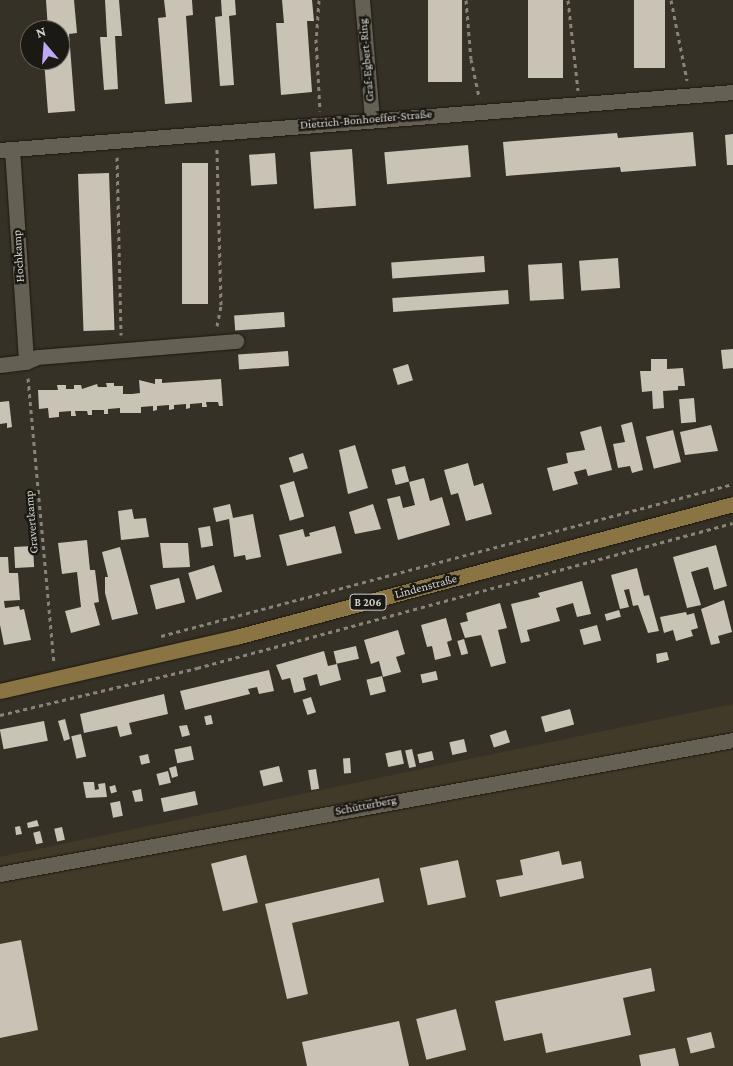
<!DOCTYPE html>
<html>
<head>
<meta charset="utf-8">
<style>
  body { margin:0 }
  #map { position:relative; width:733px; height:1066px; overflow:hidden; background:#363126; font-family:"Crimson Pro",serif }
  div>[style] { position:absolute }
  .built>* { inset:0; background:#423a29 }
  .building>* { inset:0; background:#c9c3b5; transform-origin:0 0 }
  .path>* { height:3px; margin-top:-1.5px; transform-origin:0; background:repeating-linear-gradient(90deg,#88847b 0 4px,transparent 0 8px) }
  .roads { filter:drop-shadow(0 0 1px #1d180f) drop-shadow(0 0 1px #1d180f) }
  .minor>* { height:15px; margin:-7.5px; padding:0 7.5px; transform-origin:7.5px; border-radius:7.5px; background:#656054 }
  .primary>* { height:15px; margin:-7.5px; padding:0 7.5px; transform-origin:7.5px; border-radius:7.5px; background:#8a7444 }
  span { translate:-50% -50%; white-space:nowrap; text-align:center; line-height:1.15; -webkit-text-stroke:5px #1b1914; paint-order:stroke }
  .shield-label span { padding:1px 4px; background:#1b1914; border:1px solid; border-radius:4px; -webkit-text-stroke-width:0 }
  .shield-label { font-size:11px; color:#d5d2cb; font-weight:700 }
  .street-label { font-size:12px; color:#d5d2cb }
  .north { position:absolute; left:20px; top:20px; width:50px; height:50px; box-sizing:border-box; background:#1b1914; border:1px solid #65635d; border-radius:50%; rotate:342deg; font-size:14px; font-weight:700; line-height:20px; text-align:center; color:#d5d2cb }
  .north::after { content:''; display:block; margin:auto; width:18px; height:22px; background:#bda9f5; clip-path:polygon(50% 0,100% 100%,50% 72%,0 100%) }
</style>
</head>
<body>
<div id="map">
  <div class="built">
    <div style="clip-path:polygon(733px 704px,733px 1066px,0 1066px,0 857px)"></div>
  </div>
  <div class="building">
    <div style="clip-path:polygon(46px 0,74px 0,77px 33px,69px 34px,75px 111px,48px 113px,44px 60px,60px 60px,60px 30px,48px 30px)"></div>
    <div style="clip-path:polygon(105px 0,119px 0,122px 36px,115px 36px,118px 89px,104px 90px,100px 37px,107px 37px)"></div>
    <div style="clip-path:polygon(164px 0,192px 0,193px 15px,186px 16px,192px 102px,165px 104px,158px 18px,166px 17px)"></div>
    <div style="clip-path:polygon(221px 0,235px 0,236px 15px,229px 16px,234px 85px,220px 86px,215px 17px,222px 16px)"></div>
    <div style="clip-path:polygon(282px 0,312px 0,314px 21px,307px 21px,312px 92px,281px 95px,276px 23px,284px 23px)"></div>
    <div style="left:428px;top:0;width:34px;height:82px"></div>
    <div style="left:528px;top:0;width:35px;height:78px"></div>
    <div style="left:634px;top:0;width:31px;height:68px"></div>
    <div style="clip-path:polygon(693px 132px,696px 166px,621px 172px,620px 167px,506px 176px,503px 142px,617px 133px,618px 138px)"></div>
    <div style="clip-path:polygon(733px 134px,733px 165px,727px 165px,725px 135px)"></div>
    <div style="left:468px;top:145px;width:32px;height:84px;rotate:85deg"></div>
    <div style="left:352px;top:149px;width:57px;height:42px;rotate:86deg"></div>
    <div style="left:275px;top:153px;width:31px;height:26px;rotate:86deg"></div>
    <div style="left:182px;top:163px;width:26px;height:141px"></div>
    <div style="left:109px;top:173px;width:157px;height:31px;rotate:88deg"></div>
    <div style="left:484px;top:256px;width:16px;height:93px;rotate:86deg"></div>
    <div style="left:618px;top:258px;width:30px;height:39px;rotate:86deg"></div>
    <div style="left:562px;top:263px;width:36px;height:34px;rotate:87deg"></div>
    <div style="left:508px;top:290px;width:14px;height:116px;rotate:86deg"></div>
    <div style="left:284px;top:312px;width:15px;height:50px;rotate:86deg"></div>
    <div style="clip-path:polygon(733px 349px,733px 368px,723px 369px,721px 350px)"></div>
    <div style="left:288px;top:351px;width:15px;height:50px;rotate:86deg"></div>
    <div style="clip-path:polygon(651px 359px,667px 359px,667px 369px,683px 368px,685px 386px,678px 386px,678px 390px,663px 391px,664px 408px,653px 409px,652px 391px,642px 392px,640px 371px,651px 371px)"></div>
    <div style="left:408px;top:364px;width:17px;height:16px;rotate:73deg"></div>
    <div style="clip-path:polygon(155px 379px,162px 379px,162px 383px,221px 379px,223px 406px,219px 406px,218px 402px,206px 402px,207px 407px,202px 407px,202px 403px,190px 404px,190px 408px,186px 409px,186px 404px,174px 405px,174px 409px,169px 410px,169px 405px,157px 406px,157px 410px,153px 411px,153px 406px,141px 407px,141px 413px,120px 413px,120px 408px,108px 409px,108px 414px,104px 414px,104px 410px,92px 410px,92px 415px,88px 415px,87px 411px,75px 411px,76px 416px,71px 416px,71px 411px,59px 412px,59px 417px,49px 418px,48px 408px,39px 409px,38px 390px,58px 390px,57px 385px,66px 385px,66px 389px,74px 389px,74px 385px,81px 385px,82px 389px,97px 384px,98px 387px,107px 387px,106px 383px,114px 383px,114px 386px,123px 386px,123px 394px,132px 394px,140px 393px,139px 380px,155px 384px)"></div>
    <div style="left:694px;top:398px;width:24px;height:15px;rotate:85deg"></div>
    <div style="clip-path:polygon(9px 401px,12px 427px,7px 428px,7px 423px,0 424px,0 402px)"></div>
    <div style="clip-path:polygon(632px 422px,643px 470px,632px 473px,630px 466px,618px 468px,613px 444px,625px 442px,621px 425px)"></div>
    <div style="clip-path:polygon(711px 425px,718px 451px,685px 455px,680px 432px)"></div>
    <div style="clip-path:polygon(601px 426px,612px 470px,588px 476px,586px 469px,574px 472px,578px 484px,553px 491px,547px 468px,568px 463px,566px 453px,585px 450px,580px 432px)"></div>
    <div style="left:673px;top:430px;width:33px;height:28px;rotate:76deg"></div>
    <div style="clip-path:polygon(355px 445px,368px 488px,348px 494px,339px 450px)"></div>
    <div style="left:303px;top:453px;width:16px;height:15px;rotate:72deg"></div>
    <div style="clip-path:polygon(468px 463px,474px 486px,483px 483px,492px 514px,466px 521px,458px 493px,451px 495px,444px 470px)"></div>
    <div style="left:405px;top:466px;width:16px;height:14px;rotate:75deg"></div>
    <div style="clip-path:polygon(424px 478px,430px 501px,442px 497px,450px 525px,398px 540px,387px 499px,400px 496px,403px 508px,415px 505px,409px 482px)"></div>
    <div style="left:294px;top:481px;width:37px;height:15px;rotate:74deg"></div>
    <div style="clip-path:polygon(230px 504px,233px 518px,253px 514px,261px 557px,246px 560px,245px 555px,234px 557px,229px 519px,216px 522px,213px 508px)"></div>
    <div style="clip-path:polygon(373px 504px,381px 529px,355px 534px,349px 512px)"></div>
    <div style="clip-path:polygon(132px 509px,134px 519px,146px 518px,149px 537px,121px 540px,118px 511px)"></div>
    <div style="left:210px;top:526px;width:20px;height:12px;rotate:81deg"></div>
    <div style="clip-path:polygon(335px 526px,342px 553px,287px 566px,279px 535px,303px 529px,305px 537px,310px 536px,309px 533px)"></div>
    <div style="clip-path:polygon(87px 540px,90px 570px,95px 570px,99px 602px,94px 603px,100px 625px,71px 633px,65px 611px,81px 607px,77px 572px,62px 574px,58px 543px)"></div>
    <div style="clip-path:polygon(160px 543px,188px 543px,190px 567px,163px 568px)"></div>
    <div style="clip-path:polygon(716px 545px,727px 586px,714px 590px,708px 567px,691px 572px,701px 605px,687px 608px,673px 557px)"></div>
    <div style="left:33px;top:546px;width:21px;height:19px;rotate:87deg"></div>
    <div style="clip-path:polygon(120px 547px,138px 614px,112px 620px,105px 593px,105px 577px,108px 577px,102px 552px)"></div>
    <div style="clip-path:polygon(0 557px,8px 557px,9px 573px,18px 573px,20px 600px,4px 601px,5px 608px,19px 606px,20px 610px,24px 609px,31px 640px,4px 645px,0 625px)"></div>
    <div style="left:214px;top:565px;width:28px;height:27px;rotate:73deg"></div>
    <div style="clip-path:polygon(637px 568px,644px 596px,649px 595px,659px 631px,648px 633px,638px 605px,633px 606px,629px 589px,624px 590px,629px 607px,620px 609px,611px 575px)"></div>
    <div style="left:179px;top:578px;width:25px;height:30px;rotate:76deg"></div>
    <div style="clip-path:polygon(582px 581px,591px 614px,577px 617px,573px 603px,556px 608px,560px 621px,527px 630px,530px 641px,521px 643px,511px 604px,540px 597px,538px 593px)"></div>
    <div style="clip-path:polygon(724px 600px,732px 632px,718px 636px,720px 643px,711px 645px,701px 609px)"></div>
    <div style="clip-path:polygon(500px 603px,507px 628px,498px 630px,506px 663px,491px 667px,481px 635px,465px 638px,460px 623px,468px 621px,466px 613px)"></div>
    <div style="left:619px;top:610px;width:7px;height:15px;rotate:74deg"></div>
    <div style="clip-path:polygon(686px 612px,687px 615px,694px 613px,698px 628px,691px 630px,693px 636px,676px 641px,673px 630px,664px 633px,660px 617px)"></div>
    <div style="clip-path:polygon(446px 618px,452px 640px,447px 642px,451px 656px,435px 660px,432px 646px,427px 647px,421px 625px)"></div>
    <div style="left:597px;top:625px;width:16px;height:18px;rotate:75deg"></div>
    <div style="clip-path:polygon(398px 630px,405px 654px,396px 657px,401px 672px,383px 677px,379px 661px,371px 664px,364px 640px)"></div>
    <div style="left:464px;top:639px;width:15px;height:7px;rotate:74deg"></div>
    <div style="left:356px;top:646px;width:13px;height:23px;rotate:77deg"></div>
    <div style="clip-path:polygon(324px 651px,328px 666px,337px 664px,341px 680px,320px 686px,317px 674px,303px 678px,306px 690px,294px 693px,290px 678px,282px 680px,276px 665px)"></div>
    <div style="clip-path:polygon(667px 652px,669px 660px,657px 663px,656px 654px)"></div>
    <div style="clip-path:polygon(269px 670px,274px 691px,259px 694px,257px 687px,248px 689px,250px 694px,185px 710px,180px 691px)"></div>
    <div style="left:436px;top:671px;width:9px;height:16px;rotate:77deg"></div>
    <div style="left:382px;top:676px;width:16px;height:16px;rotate:76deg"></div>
    <div style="clip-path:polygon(164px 694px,168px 714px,129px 723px,132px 734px,120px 737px,117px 726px,84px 733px,80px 714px)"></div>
    <div style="left:311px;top:697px;width:16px;height:9px;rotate:72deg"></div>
    <div style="left:570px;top:709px;width:16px;height:30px;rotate:75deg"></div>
    <div style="left:211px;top:715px;width:9px;height:7px;rotate:77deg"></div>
    <div style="clip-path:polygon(65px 719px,70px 739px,64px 741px,58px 721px)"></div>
    <div style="left:44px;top:721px;width:20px;height:45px;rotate:79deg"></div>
    <div style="clip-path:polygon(187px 725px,190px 735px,182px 737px,179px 726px)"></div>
    <div style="left:506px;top:730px;width:13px;height:17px;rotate:72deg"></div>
    <div style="left:81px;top:734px;width:23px;height:10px;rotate:77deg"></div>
    <div style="left:464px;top:739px;width:13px;height:15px;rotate:77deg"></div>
    <div style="left:191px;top:746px;width:14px;height:17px;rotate:78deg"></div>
    <div style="left:412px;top:749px;width:18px;height:7px;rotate:77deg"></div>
    <div style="left:401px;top:750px;width:14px;height:16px;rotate:78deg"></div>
    <div style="left:432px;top:751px;width:9px;height:15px;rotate:77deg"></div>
    <div style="left:148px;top:754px;width:9px;height:9px;rotate:77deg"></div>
    <div style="left:350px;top:758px;width:15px;height:7px;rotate:86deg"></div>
    <div style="clip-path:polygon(176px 766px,178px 776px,172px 778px,169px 768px)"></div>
    <div style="left:279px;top:766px;width:16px;height:20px;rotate:76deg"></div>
    <div style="left:316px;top:769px;width:20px;height:8px;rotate:81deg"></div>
    <div style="left:168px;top:771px;width:12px;height:12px;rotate:76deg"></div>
    <div style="clip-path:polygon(83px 782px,94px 782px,95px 790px,99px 789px,98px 784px,105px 783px,107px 797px,86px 798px)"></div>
    <div style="left:115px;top:785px;width:7px;height:6px;rotate:74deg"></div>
    <div style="clip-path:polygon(141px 789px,143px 801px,135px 802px,132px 791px)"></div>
    <div style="left:195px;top:791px;width:14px;height:35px;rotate:78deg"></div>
    <div style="left:120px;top:801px;width:15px;height:10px;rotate:79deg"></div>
    <div style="clip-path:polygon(37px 820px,39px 826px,28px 828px,27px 823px)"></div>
    <div style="clip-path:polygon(20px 826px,22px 834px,16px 835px,15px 827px)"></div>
    <div style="left:62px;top:827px;width:13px;height:8px;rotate:77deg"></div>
    <div style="left:40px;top:831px;width:12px;height:7px;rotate:76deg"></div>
    <div style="clip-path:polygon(559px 851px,562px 865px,581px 861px,584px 878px,500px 897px,496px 880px,523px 875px,520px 860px)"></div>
    <div style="left:246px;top:855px;width:49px;height:36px;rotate:76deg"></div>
    <div style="left:458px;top:860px;width:38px;height:39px;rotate:78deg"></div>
    <div style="clip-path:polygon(379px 878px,384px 902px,292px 923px,308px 994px,287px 999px,265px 904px)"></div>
    <div style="clip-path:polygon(21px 940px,38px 1030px,0 1038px,0 944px)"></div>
    <div style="clip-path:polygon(651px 968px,655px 991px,623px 998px,631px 1035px,546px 1053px,542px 1033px,504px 1041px,495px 1001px)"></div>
    <div style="left:456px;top:1009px;width:42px;height:41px;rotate:76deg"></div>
    <div style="clip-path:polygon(399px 1021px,409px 1066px,307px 1066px,302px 1042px)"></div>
    <div style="left:711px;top:1032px;width:16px;height:25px;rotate:76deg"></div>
    <div style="clip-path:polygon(675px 1048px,679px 1066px,641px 1066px,639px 1055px)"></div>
  </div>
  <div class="path">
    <div style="left:319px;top:0;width:39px;rotate:94deg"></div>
    <div style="left:316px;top:39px;width:72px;rotate:86.8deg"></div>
    <div style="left:466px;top:0;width:59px;rotate:85.2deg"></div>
    <div style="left:471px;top:59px;width:40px;rotate:78deg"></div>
    <div style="left:568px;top:0;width:91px;rotate:83.7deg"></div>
    <div style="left:671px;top:0;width:82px;rotate:78.7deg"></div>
    <div style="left:117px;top:157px;width:178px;rotate:88.7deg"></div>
    <div style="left:217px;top:326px;width:21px;rotate:-79deg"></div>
    <div style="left:221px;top:305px;width:157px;rotate:-91.5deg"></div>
    <div style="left:28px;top:378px;width:286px;rotate:84.8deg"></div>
    <div style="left:161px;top:636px;width:592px;rotate:-14.88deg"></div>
    <div style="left:0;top:715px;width:203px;rotate:-13.4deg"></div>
    <div style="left:197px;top:668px;width:555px;rotate:-15.14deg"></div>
  </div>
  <div class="roads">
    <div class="minor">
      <div style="left:362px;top:0;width:120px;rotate:85.2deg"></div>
      <div style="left:12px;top:149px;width:213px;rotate:86.2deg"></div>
      <div style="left:0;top:150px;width:735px;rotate:-4.52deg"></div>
      <div style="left:0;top:365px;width:26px;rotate:-7deg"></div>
      <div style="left:26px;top:362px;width:12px;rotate:-24deg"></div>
      <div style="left:37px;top:357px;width:200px;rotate:-4.6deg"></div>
      <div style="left:0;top:874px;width:745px;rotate:-10.36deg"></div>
    </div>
    <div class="primary">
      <div style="left:0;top:691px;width:242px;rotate:-12.9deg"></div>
      <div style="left:236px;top:637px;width:514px;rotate:-14.98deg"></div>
    </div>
  </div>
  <div class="shield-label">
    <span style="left:368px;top:602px">B 206</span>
  </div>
  <div class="street-label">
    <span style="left:367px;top:60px;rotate:-95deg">Graf-Egbert-Ring</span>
    <span style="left:366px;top:120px;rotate:-5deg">Dietrich-Bonhoeffer-Straße</span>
    <span style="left:19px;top:256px;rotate:-94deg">Hochkamp</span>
    <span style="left:32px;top:522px;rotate:-95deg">Gravertkamp</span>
    <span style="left:426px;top:587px;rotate:-15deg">Lindenstraße</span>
    <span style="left:366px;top:806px;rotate:-11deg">Schütterberg</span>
  </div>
  <div class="north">N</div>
</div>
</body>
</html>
